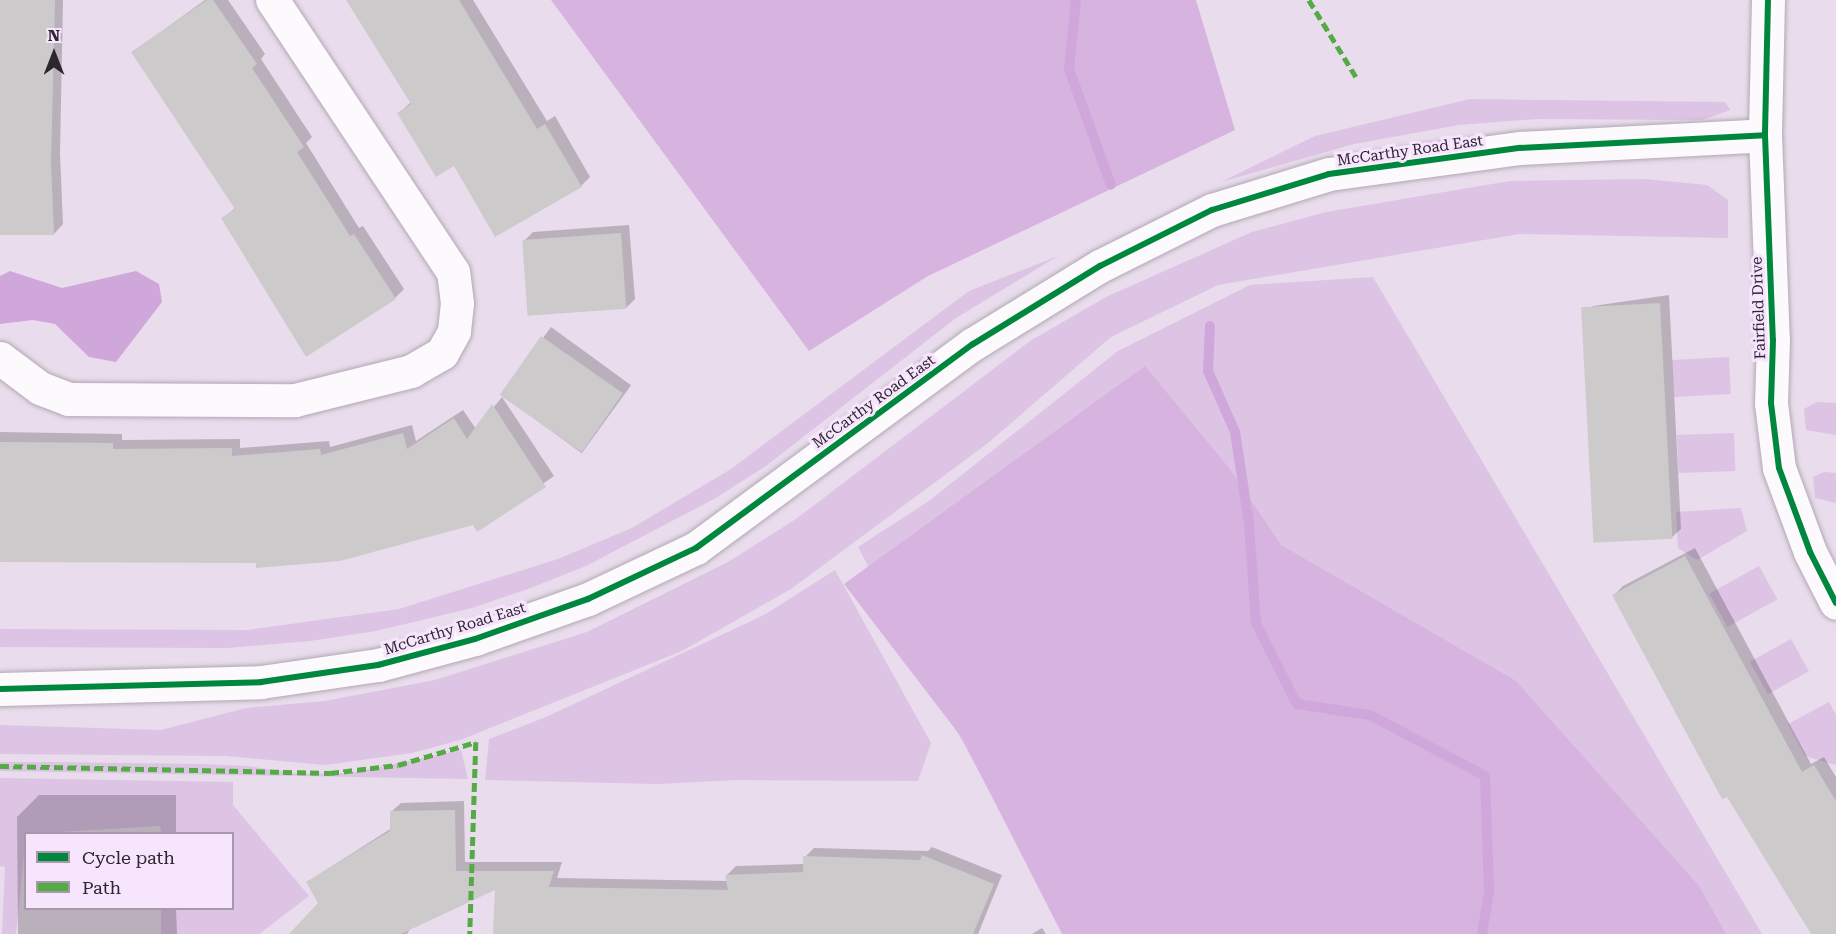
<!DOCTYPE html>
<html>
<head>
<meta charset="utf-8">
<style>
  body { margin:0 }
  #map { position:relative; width:1836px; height:934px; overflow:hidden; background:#e9dcec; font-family:"Roboto Serif",serif }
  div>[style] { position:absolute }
  .green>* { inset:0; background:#ddc3e4; transform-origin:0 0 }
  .forest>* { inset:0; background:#d7b3e0 }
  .water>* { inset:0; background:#d0a7db }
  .shadow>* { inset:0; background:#0003; transform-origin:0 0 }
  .stream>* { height:10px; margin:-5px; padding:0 5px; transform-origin:5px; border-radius:5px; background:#d0a7db }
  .building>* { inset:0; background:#cdcacc; transform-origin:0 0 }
  .roads { filter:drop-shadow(0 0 2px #b2a8b4) drop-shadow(0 0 2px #b2a8b4) }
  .minor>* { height:33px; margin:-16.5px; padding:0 16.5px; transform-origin:16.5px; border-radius:16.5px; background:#fcfafc }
  .quiet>* { height:4.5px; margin-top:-2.25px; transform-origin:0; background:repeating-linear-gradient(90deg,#54aa45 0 9px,transparent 0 13.5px) }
  .cycleway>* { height:6px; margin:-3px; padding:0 3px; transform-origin:3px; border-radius:3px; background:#00873e }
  span { translate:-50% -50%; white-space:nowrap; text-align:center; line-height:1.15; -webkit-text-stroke:6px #f7e4fd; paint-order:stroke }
  .street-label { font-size:15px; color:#2e2530 }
  .legend { position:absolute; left:24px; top:832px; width:210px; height:78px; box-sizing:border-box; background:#f7e4fd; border:2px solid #a798ab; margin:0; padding:8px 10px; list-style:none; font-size:18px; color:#2e2530 }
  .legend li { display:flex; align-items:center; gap:12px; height:30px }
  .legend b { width:30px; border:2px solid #a798ab }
  .north { position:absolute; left:24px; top:24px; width:60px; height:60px; -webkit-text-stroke:4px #f7e4fd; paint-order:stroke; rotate:0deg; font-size:16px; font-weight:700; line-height:24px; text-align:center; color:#2e2530 }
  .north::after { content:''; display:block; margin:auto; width:21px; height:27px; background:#2e2530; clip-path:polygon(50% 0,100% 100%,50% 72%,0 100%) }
</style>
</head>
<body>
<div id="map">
  <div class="green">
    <div style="clip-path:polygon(1470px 99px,1725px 102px,1730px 110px,1702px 120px,1537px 119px,1459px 125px,1354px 144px,1221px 182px,1315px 136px)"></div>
    <div style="clip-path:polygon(1510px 181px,1645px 179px,1707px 185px,1728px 200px,1728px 238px,1519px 234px,1218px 285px,1111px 337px,988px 443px,791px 589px,682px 651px,460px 740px,412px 753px,325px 765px,226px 756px,0 754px,0 725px,161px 730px,246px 708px,325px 701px,435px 680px,587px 632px,728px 562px,796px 519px,1030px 341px,1106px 297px,1252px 232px,1326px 212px)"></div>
    <div style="clip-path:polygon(1058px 256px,956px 318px,766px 466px,714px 499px,586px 566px,528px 589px,472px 608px,376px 631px,310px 641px,228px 648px,0 647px,0 629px,247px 630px,399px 609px,558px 559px,632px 528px,731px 469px,969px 291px)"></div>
    <div style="clip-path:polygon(1373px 277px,1762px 934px,1066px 934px,858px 547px,929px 501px,1118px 351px,1250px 285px)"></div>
    <div style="left:1729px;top:357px;width:37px;height:57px;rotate:87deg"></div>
    <div style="clip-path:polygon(1817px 402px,1836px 403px,1836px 435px,1806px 430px,1804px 409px)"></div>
    <div style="left:1734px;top:433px;width:38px;height:57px;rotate:88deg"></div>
    <div style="clip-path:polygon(1824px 472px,1836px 473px,1836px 503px,1815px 498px,1813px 477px)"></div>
    <div style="clip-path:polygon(1741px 508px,1747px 531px,1697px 560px,1678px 548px,1676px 512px)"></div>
    <div style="left:1759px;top:566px;width:38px;height:57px;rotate:61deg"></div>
    <div style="clip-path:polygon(835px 570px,931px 743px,918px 781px,737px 780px,657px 784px,485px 780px,489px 739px,546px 717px,766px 614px)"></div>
    <div style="left:1791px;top:639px;width:37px;height:47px;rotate:61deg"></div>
    <div style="clip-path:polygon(1829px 702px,1836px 715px,1836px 765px,1805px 756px,1788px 724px)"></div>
    <div style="clip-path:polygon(461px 750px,468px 779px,0 771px,0 762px,46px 762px,199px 764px,247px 766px,300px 774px,351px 773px)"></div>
    <div style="clip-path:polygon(0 778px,233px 782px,233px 805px,309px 896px,259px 934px,161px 934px,161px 909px,232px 908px,232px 834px,161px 833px,160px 826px,26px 834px,16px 934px,2px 934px,5px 867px,0 866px)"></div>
  </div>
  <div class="forest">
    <div style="clip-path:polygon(551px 0,1196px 0,1235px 130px,928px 276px,809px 351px)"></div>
    <div style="clip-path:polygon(1145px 366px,1229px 468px,1281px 545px,1516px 681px,1699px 886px,1726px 934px,1062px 934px,962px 738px,844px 584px)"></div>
  </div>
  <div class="water">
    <div style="clip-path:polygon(10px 271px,62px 288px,136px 271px,159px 284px,162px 302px,116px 362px,89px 357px,55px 324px,33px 320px,0 324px,0 276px)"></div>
  </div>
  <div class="shadow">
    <div style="clip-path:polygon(0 0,63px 0,60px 153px,63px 224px,54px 234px,0 234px)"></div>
    <div style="clip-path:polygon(205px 0,228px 0,265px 54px,261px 59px,312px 137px,306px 143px,359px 228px,363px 226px,404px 289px,395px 298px,223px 219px,236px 207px,133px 52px)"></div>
    <div style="clip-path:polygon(347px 0,473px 0,547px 121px,555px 116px,590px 177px,581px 186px,455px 164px,399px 113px,411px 102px)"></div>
    <div style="clip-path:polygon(629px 225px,635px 299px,626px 308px,524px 241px,533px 232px)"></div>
    <div style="clip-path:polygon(1669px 295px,1681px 529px,1671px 538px,1584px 315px,1593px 306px)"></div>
    <div style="left:551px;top:327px;width:99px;height:84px;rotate:36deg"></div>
    <div style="clip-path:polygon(502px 397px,554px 476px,478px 530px,474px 523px,257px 562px,0 560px,0 432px,122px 434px,122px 440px,240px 439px,240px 448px,329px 441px,330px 447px,412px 425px,416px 441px,463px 410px,476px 429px)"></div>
    <div style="clip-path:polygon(1695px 548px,1811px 764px,1824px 757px,1836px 777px,1836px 934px,1812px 934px,1614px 595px,1623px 586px)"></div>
    <div style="clip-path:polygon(39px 795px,176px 795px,176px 834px,26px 834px,26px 908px,176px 908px,177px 934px,18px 934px,17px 817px)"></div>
    <div style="clip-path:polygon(464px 801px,465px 862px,562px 862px,557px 878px,728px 881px,727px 875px,736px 866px,804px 864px,805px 857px,814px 848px,928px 851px,932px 847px,1002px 875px,978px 934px,495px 934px,497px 888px,410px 929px,407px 934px,291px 934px,320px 903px,307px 882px,392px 828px,391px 812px,401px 803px)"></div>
    <div style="clip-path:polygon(1042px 928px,1046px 934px,1032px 934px)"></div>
  </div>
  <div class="stream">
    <div style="left:1076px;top:0;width:69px;rotate:95.8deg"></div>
    <div style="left:1069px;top:69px;width:123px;rotate:70.1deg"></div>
    <div style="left:1210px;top:326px;width:45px;rotate:92.5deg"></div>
    <div style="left:1208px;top:371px;width:67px;rotate:66.1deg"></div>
    <div style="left:1235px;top:432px;width:93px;rotate:81.3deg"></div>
    <div style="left:1249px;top:524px;width:99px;rotate:86deg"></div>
    <div style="left:1256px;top:623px;width:91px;rotate:63.2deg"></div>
    <div style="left:1297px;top:704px;width:74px;rotate:8.6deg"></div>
    <div style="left:1370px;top:715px;width:130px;rotate:27.9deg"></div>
    <div style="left:1485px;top:776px;width:116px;rotate:88deg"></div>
    <div style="left:1489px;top:892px;width:43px;rotate:99.5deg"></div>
  </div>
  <div class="building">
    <div style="clip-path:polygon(0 0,55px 0,51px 163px,54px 235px,0 235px)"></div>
    <div style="clip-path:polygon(207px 0,213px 0,257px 64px,252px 68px,304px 147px,297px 152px,350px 236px,354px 234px,396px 299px,306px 357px,221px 218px,235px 209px,131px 52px)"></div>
    <div style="clip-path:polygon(346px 0,459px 0,537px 129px,545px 124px,582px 187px,495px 237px,454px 166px,436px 177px,397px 113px,411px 104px)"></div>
    <div style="left:621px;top:233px;width:76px;height:99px;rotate:86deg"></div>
    <div style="left:1660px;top:303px;width:236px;height:79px;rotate:87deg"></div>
    <div style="left:541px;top:336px;width:100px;height:72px;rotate:35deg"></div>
    <div style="clip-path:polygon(492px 404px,546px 487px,477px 532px,473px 525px,340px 561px,256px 568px,256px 563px,0 562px,0 442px,113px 443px,113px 449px,232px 448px,232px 456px,320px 449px,321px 455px,403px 433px,407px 449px,454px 418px,467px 439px)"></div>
    <div style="clip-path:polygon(1685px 556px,1802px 772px,1814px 765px,1836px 801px,1836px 934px,1811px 934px,1727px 797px,1722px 799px,1612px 595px)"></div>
    <div style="clip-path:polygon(455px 810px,456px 871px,554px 871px,549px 887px,728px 890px,725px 875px,803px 872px,803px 856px,920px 860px,922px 855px,994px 884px,973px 934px,493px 934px,495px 890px,401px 934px,289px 934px,318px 903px,306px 882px,390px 831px,390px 811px)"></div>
  </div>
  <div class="roads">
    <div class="minor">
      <div style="left:1768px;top:0;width:135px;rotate:91.3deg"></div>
      <div style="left:1765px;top:135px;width:205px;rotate:87.8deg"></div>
      <div style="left:1773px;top:340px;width:63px;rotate:91.8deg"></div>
      <div style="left:1771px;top:403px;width:65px;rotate:83deg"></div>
      <div style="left:1779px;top:468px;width:90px;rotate:69.7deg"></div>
      <div style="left:1810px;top:552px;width:57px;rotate:63deg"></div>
      <div style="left:0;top:358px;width:50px;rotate:36.9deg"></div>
      <div style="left:40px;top:388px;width:30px;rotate:21deg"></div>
      <div style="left:68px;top:399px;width:227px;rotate:0.3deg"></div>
      <div style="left:295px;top:400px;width:120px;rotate:-14deg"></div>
      <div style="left:411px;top:371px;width:36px;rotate:-30deg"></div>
      <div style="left:442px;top:353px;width:25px;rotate:-61deg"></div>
      <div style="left:454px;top:331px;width:28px;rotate:-84deg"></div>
      <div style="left:457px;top:303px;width:31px;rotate:-97deg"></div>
      <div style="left:453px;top:272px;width:327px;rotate:-123.6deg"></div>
      <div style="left:0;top:689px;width:261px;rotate:-1.5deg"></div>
      <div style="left:261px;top:682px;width:118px;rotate:-8.3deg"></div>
      <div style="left:378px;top:665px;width:100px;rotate:-15deg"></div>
      <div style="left:475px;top:639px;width:120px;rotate:-19.5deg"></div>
      <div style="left:588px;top:599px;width:119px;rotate:-25.3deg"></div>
      <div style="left:696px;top:548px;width:344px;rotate:-36.4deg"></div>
      <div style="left:973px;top:344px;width:149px;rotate:-31.6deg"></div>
      <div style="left:1100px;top:266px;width:125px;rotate:-26.6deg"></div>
      <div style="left:1212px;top:210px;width:122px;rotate:-17.1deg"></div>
      <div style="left:1329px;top:174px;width:193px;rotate:-7.8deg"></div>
      <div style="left:1520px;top:148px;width:245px;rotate:-3deg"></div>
    </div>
  </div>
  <div class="quiet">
    <div style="left:1309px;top:0;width:94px;rotate:58.5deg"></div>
    <div style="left:0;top:766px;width:330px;rotate:1.2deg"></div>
    <div style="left:330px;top:773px;width:68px;rotate:-6.7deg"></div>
    <div style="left:398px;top:765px;width:81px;rotate:-16.4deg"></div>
    <div style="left:476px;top:742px;width:192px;rotate:91.8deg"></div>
  </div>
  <div class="cycleway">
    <div style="left:1768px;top:0;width:135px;rotate:91.3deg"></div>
    <div style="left:1765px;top:135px;width:205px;rotate:87.8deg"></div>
    <div style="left:1773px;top:340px;width:63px;rotate:91.8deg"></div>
    <div style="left:1771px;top:403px;width:65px;rotate:83deg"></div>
    <div style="left:1779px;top:468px;width:90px;rotate:69.7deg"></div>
    <div style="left:1810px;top:552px;width:57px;rotate:63deg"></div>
    <div style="left:0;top:689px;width:261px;rotate:-1.5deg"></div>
    <div style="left:261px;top:682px;width:118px;rotate:-8.3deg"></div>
    <div style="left:378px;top:665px;width:100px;rotate:-15deg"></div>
    <div style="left:475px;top:639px;width:120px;rotate:-19.5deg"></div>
    <div style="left:588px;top:599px;width:119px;rotate:-25.3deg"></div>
    <div style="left:696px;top:548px;width:344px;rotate:-36.4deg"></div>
    <div style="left:973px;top:344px;width:149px;rotate:-31.6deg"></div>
    <div style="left:1100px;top:266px;width:125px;rotate:-26.6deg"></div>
    <div style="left:1212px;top:210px;width:122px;rotate:-17.1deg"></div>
    <div style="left:1329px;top:174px;width:193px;rotate:-7.8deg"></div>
    <div style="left:1520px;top:148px;width:245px;rotate:-3deg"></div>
  </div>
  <div class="street-label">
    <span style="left:1410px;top:151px;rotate:-8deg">McCarthy Road East</span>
    <span style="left:1759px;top:308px;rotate:-92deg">Fairfield Drive</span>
    <span style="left:874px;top:402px;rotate:-36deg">McCarthy Road East</span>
    <span style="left:455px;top:629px;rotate:-17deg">McCarthy Road East</span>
  </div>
  <ul class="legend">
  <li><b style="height:8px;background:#00873e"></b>Cycle path</li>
  <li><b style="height:8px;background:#54aa45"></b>Path</li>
  </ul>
  <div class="north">N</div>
</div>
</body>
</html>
